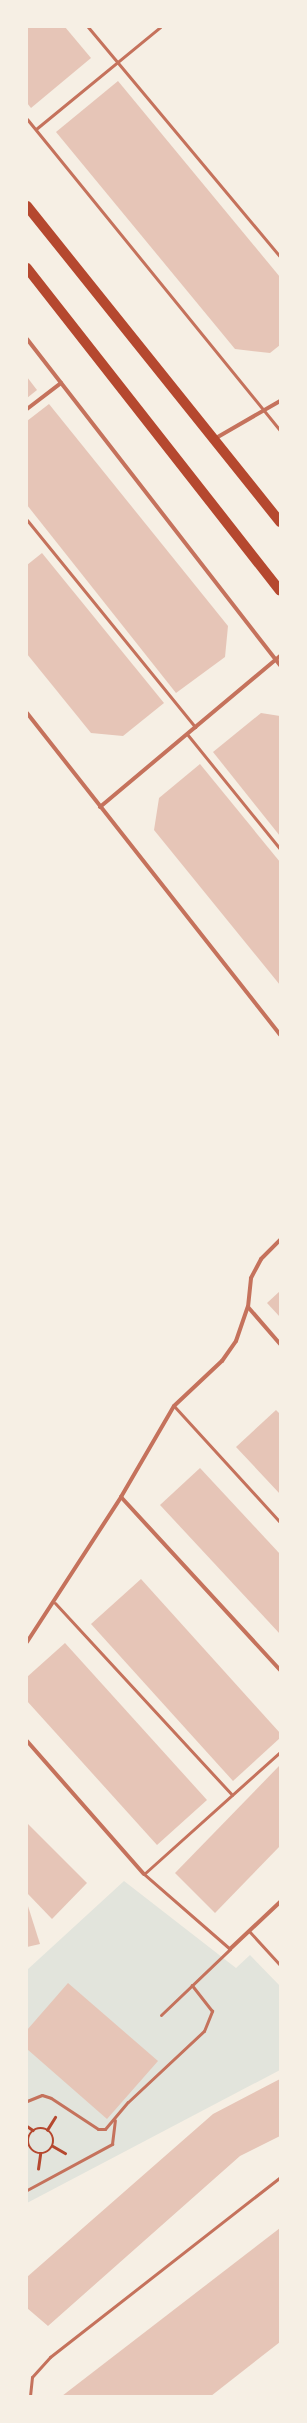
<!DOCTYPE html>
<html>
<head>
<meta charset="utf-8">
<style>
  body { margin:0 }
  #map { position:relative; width:307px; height:2423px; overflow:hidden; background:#f6efe4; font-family:"Asap Condensed",sans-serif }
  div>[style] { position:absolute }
  .green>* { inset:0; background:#e2e4dc }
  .building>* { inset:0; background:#e6c5b7 }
  .path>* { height:2.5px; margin:-1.25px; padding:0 1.25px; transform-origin:1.25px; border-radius:1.25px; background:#b5482f }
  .path>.ring { margin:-1.25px; padding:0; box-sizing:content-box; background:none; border:2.5px solid #b5482f; border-radius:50% }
  .service>* { height:3px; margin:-1.5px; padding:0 1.5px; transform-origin:1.5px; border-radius:1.5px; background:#c5725c }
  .minor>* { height:4px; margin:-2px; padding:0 2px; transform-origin:2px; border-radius:2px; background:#c5725c }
  .primary>* { height:10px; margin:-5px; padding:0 5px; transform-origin:5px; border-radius:5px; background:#b5482f }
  span { translate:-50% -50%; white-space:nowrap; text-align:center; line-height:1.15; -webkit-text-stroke:3px #f6efe4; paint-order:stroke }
  .frame { position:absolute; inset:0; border:28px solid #f6efe4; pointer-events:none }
</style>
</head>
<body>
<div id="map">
  <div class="green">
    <div style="clip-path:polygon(124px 1881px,236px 1968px,250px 1955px,280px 1986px,280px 2070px,27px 2203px,27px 1970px)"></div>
  </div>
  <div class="building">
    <div style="clip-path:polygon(27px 27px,65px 27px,91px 58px,31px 108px,27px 103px)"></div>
    <div style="clip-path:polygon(118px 81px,280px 277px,280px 345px,270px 353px,235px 349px,56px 132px)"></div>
    <div style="clip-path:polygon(27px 377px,37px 390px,27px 398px)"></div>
    <div style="clip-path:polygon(49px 404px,228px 626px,225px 657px,176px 693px,27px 505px,27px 421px)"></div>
    <div style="clip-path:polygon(42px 553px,164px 703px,123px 736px,91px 733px,27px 654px,27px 565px)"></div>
    <div style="clip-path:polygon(261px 713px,280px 716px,280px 836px,213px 752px)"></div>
    <div style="clip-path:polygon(200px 764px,280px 862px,280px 985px,154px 830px,159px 798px)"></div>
    <div style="clip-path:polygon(280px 1291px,280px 1317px,267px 1303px)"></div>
    <div style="clip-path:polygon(276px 1410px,280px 1414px,280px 1494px,236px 1447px)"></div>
    <div style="clip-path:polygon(200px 1468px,280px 1554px,280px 1634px,160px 1505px)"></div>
    <div style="clip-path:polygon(141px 1579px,280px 1733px,280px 1738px,233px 1781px,91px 1624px)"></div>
    <div style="clip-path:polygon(65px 1643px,207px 1800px,157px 1845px,27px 1701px,27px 1677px)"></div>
    <div style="clip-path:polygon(280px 1765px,280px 1846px,215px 1913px,175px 1873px)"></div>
    <div style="clip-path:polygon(27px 1823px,87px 1883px,52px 1919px,27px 1893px)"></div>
    <div style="clip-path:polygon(27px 1903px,40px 1944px,27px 1947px)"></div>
    <div style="clip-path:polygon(68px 1983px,158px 2061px,107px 2119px,27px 2049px,27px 2030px)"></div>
    <div style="clip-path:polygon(280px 2079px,280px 2136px,240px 2156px,48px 2326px,27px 2308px,27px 2277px,213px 2114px)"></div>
    <div style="clip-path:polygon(280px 2228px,280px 2342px,211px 2396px,62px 2396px)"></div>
  </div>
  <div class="path">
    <div style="left:27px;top:2126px;width:7px;rotate:34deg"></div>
    <div class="ring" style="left:28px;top:2128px;width:23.5px;height:23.5px"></div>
    <div style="left:47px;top:2130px;width:15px;rotate:-58deg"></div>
    <div style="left:53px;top:2146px;width:14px;rotate:30deg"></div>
    <div style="left:38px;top:2169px;width:15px;rotate:-82deg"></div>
  </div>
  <div class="service">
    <div style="left:88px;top:27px;width:300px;rotate:50.1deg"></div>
    <div style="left:27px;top:119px;width:401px;rotate:50.9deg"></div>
    <div style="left:36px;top:129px;width:161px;rotate:-39.4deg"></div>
    <div style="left:27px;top:520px;width:267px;rotate:50.9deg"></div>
    <div style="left:187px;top:734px;width:148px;rotate:51deg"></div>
    <div style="left:174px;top:1406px;width:157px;rotate:47.6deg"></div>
    <div style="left:55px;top:1603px;width:261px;rotate:47.3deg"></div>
    <div style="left:249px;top:1931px;width:46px;rotate:47.6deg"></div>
    <div style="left:161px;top:2015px;width:95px;rotate:-43.7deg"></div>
    <div style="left:230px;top:1949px;width:114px;rotate:-138.9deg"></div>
    <div style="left:144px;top:1874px;width:183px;rotate:-41.9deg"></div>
    <div style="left:27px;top:2101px;width:16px;rotate:-22deg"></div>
    <div style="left:42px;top:2095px;width:9px;rotate:18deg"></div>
    <div style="left:51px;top:2098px;width:56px;rotate:33.4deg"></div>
    <div style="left:98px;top:2129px;width:7px"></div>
    <div style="left:105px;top:2129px;width:35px;rotate:-50deg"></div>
    <div style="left:128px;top:2102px;width:104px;rotate:-43.1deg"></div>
    <div style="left:204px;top:2031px;width:22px;rotate:-68deg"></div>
    <div style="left:212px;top:2011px;width:33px;rotate:-128deg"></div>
    <div style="left:27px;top:2190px;width:97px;rotate:-28.4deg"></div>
    <div style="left:112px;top:2144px;width:24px;rotate:-83deg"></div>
    <div style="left:30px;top:2396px;width:19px;rotate:-84deg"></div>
    <div style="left:32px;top:2377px;width:27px;rotate:-48deg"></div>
    <div style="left:50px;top:2357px;width:292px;rotate:-38deg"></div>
  </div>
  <div class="minor">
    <div style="left:27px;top:339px;width:413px;rotate:52.2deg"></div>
    <div style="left:27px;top:409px;width:43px;rotate:-37.4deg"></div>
    <div style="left:216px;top:438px;width:74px;rotate:-30deg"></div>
    <div style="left:27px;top:713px;width:409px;rotate:51.8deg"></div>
    <div style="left:100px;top:807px;width:235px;rotate:-40deg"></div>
    <div style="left:248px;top:1307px;width:49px;rotate:49.1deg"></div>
    <div style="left:121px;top:1497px;width:235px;rotate:47.4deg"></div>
    <div style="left:27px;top:1642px;width:173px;rotate:-57deg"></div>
    <div style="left:121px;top:1497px;width:105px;rotate:-59.8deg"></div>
    <div style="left:174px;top:1406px;width:66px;rotate:-43.2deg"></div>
    <div style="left:222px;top:1361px;width:24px;rotate:-55deg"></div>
    <div style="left:236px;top:1341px;width:36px;rotate:-71deg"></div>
    <div style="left:248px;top:1307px;width:29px;rotate:-84deg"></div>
    <div style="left:251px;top:1278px;width:21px;rotate:-62deg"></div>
    <div style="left:261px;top:1259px;width:27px;rotate:-45deg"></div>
    <div style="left:27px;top:1741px;width:177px;rotate:48.7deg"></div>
    <div style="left:230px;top:1949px;width:69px;rotate:-43.2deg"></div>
  </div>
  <div class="primary">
    <div style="left:27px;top:206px;width:405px;rotate:51.3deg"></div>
    <div style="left:27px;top:268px;width:410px;rotate:51.9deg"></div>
  </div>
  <div class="frame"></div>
</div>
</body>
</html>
